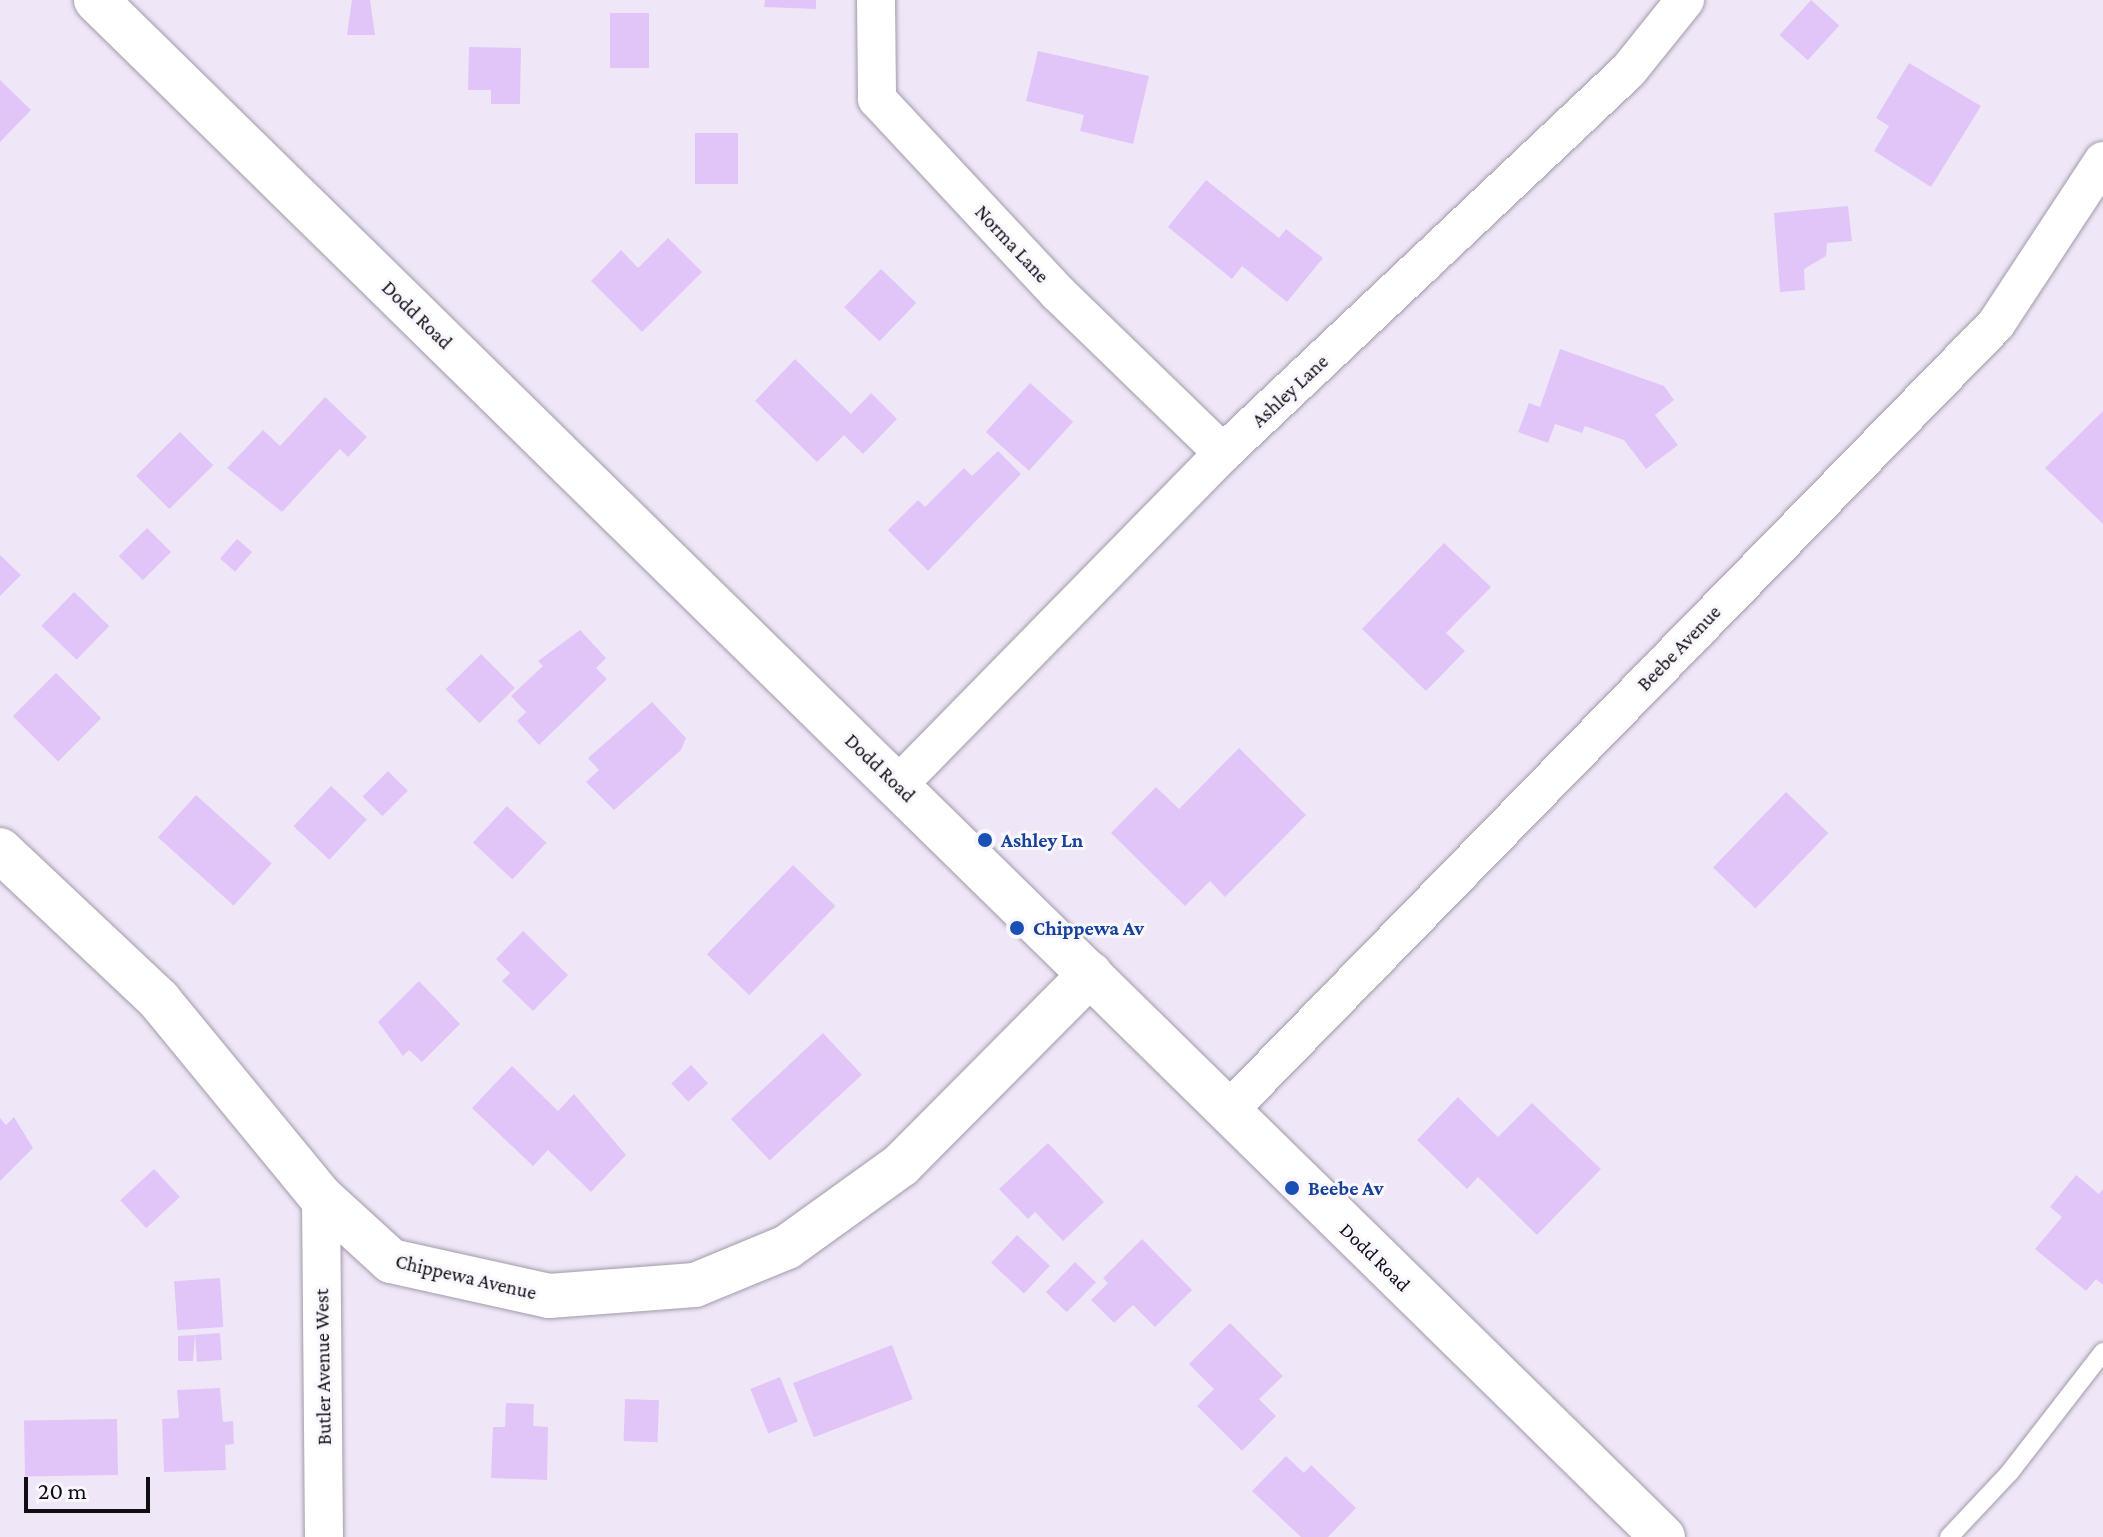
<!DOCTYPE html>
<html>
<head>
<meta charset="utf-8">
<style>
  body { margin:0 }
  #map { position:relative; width:2103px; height:1537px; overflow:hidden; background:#efe7f7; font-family:"Crimson Pro",serif }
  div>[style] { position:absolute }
  .building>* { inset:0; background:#e1c5f8; transform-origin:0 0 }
  .roads { filter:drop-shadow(0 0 2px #a29aa9) drop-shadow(0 0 2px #a29aa9) }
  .lane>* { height:18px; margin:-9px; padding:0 9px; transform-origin:9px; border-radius:9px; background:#fff }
  .street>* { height:38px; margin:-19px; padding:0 19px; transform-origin:19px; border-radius:19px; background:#fff }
  .secondary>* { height:44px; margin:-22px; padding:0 22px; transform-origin:22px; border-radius:22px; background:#fff }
  .dots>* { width:22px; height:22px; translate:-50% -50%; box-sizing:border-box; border:4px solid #faf6fd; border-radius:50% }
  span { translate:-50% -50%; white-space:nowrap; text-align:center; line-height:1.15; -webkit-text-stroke:6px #faf6fd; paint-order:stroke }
  .street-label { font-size:20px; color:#110e13 }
  .transit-label { font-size:20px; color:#164399; font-weight:700 }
  .left { translate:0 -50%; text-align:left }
  .scale { position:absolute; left:24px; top:1477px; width:126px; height:36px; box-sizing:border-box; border:4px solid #110e13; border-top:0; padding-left:10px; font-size:24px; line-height:28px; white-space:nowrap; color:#110e13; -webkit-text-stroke:6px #faf6fd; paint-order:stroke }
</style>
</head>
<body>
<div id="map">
  <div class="building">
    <div style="clip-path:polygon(352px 0,370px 0,375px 35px,347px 35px)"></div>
    <div style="clip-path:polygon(765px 0,816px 0,816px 9px,764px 7px)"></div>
    <div style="left:1811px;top:0;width:38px;height:47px;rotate:42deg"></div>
    <div style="left:610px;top:13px;width:39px;height:55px"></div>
    <div style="clip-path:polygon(469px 47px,521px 48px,520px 104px,491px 104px,491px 90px,468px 90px)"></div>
    <div style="clip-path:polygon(1038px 51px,1149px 76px,1133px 144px,1080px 131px,1084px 115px,1026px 101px)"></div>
    <div style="clip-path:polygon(1909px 63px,1981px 106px,1931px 187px,1874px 151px,1889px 126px,1876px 118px)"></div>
    <div style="clip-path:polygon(0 80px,31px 110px,0 142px)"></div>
    <div style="left:738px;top:133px;width:51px;height:43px;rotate:90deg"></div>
    <div style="clip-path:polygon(1206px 180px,1279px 238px,1286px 229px,1323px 258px,1287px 302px,1242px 266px,1232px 279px,1168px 227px)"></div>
    <div style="clip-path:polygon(1848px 206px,1852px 241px,1827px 243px,1826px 256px,1804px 269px,1805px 290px,1780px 292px,1774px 213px)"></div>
    <div style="clip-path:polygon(668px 238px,702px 272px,642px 332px,591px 281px,621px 250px,638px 268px)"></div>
    <div style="left:881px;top:269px;width:49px;height:53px;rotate:44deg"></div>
    <div style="clip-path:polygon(1560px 349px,1664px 386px,1674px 400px,1655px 415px,1678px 445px,1646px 469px,1624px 440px,1585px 426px,1582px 433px,1555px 424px,1548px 443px,1518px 432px,1529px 403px,1540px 407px)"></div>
    <div style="clip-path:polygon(795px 359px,851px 414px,871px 393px,897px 419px,863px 454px,844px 435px,817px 462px,755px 401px)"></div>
    <div style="left:1030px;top:383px;width:58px;height:66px;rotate:42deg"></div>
    <div style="clip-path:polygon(325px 397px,367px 437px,348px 457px,340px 449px,282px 512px,227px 468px,263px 430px,280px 446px)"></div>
    <div style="clip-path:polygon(2103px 411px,2103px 524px,2045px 468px)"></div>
    <div style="left:180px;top:432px;width:47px;height:62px;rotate:45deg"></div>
    <div style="clip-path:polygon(998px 451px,1021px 474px,928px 571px,888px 530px,918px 500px,925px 507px,964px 468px,972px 476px)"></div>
    <div style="left:147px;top:528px;width:34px;height:40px;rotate:45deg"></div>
    <div style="left:237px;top:539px;width:20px;height:26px;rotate:41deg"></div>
    <div style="clip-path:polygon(1444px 543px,1491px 587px,1446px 633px,1465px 651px,1426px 691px,1362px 629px)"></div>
    <div style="clip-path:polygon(0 555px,21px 575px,0 596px)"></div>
    <div style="left:74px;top:592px;width:49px;height:47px;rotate:44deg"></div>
    <div style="clip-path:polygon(580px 630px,606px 658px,596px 668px,607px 679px,539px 745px,517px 721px,526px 712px,511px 696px,543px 666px,538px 661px)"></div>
    <div style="left:481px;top:654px;width:48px;height:50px;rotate:45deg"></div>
    <div style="left:56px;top:673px;width:64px;height:61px;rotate:45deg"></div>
    <div style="clip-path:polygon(652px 702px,686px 738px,681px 750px,614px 810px,586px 782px,599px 770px,588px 758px)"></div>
    <div style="clip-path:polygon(1239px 748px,1306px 815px,1225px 897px,1210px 881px,1185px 906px,1111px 833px,1156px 787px,1179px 809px)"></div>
    <div style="left:388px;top:771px;width:28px;height:36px;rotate:45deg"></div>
    <div style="left:331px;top:786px;width:49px;height:55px;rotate:43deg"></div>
    <div style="left:1786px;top:792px;width:59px;height:105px;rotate:44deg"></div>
    <div style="left:196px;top:795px;width:102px;height:57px;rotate:42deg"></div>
    <div style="left:507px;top:806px;width:54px;height:50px;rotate:43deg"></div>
    <div style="left:793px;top:865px;width:59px;height:124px;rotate:44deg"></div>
    <div style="clip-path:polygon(523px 931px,568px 975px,533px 1011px,502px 981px,510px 973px,496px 959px)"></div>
    <div style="clip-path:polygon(419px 981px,460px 1024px,422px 1062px,409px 1050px,403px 1056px,378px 1022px)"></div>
    <div style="left:823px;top:1033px;width:57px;height:126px;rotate:47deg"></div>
    <div style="left:691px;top:1065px;width:25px;height:27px;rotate:47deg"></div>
    <div style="clip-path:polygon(512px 1066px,558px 1111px,574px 1094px,626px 1155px,591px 1192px,548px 1150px,533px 1166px,472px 1108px)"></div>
    <div style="clip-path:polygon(1458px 1097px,1498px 1137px,1532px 1103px,1601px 1169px,1537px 1235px,1478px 1177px,1467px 1189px,1417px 1140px)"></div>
    <div style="clip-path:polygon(14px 1117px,33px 1148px,0 1181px,0 1118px,6px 1125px)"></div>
    <div style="clip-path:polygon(1048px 1143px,1104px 1202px,1063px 1241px,1035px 1212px,1028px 1219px,999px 1189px)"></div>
    <div style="left:154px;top:1169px;width:38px;height:46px;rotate:47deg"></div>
    <div style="clip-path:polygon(2076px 1175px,2099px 1194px,2103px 1189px,2103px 1285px,2096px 1279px,2086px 1291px,2035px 1249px,2062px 1217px,2050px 1207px)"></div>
    <div style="left:1017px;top:1235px;width:45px;height:38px;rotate:43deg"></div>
    <div style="clip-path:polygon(1142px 1239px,1192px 1290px,1155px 1327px,1133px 1305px,1114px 1323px,1091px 1300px,1108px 1283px,1103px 1278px)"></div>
    <div style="left:1075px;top:1262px;width:29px;height:42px;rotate:44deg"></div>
    <div style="left:220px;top:1278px;width:49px;height:46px;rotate:86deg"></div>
    <div style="clip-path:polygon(1230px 1323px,1283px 1376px,1259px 1399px,1276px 1416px,1242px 1451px,1197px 1406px,1214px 1389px,1189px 1364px)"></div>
    <div style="left:220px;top:1333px;width:27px;height:25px;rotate:86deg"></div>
    <div style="clip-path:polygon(195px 1335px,193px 1361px,178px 1361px,178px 1336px)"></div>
    <div style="left:892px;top:1345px;width:58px;height:106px;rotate:69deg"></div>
    <div style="left:780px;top:1377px;width:48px;height:32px;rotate:68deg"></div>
    <div style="clip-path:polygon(220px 1388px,223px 1422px,233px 1421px,234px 1444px,225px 1445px,226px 1470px,164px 1472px,162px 1419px,179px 1418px,177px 1390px)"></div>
    <div style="left:625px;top:1399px;width:34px;height:42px;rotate:2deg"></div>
    <div style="clip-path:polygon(506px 1403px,534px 1404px,533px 1426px,548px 1427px,547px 1480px,491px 1478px,493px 1427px,505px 1427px)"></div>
    <div style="left:117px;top:1419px;width:56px;height:93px;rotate:89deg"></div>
    <div style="clip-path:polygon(1286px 1456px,1304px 1473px,1311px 1465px,1356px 1508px,1328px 1537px,1301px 1537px,1252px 1491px)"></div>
  </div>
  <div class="roads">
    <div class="lane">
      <div style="left:1949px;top:1537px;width:89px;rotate:-46.8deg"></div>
      <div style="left:2010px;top:1472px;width:152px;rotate:-52.2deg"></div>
    </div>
    <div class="street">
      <div style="left:876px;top:0;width:99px;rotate:89.4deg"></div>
      <div style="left:877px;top:99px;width:265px;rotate:47deg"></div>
      <div style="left:1058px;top:293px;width:230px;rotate:44.1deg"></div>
      <div style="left:897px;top:786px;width:466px;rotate:-45.6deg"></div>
      <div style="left:1223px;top:453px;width:557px;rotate:-43.33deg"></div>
      <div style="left:1628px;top:71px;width:91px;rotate:-51.2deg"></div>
      <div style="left:1227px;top:1112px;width:1101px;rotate:-45.7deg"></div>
      <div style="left:1996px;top:324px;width:195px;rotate:-56.7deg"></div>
      <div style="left:321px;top:1197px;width:340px;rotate:89.5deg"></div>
    </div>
    <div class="secondary">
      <div style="left:96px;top:0;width:2195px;rotate:44.45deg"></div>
      <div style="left:0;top:850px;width:219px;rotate:43.3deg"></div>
      <div style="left:159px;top:1000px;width:255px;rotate:50.6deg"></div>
      <div style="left:321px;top:1197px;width:95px;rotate:42.4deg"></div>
      <div style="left:391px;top:1261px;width:162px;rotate:12.5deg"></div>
      <div style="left:549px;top:1296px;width:146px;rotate:-4.3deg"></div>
      <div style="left:695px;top:1285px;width:100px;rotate:-22.4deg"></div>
      <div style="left:787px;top:1247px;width:140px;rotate:-35.7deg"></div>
      <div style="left:901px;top:1165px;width:269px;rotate:-45.2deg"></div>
    </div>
  </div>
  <div class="dots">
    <div style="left:985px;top:840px;background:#1a4fb4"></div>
    <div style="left:1017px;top:928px;background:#1a4fb4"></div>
    <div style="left:1292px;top:1188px;background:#1a4fb4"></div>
  </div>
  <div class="street-label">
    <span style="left:1012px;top:244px;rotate:47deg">Norma Lane</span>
    <span style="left:417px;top:315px;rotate:44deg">Dodd Road</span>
    <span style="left:1290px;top:391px;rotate:-43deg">Ashley Lane</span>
    <span style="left:1679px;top:648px;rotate:-46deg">Beebe Avenue</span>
    <span style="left:880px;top:768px;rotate:44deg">Dodd Road</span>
    <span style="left:1375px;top:1257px;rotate:44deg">Dodd Road</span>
    <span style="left:466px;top:1277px;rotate:13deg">Chippewa Avenue</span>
    <span style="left:323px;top:1367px;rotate:-91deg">Butler Avenue West</span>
  </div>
  <div class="transit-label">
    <span class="left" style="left:1001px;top:840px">Ashley Ln</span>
    <span class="left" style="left:1033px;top:928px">Chippewa Av</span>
    <span class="left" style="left:1308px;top:1188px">Beebe Av</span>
  </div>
  <div class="scale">20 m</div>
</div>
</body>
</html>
